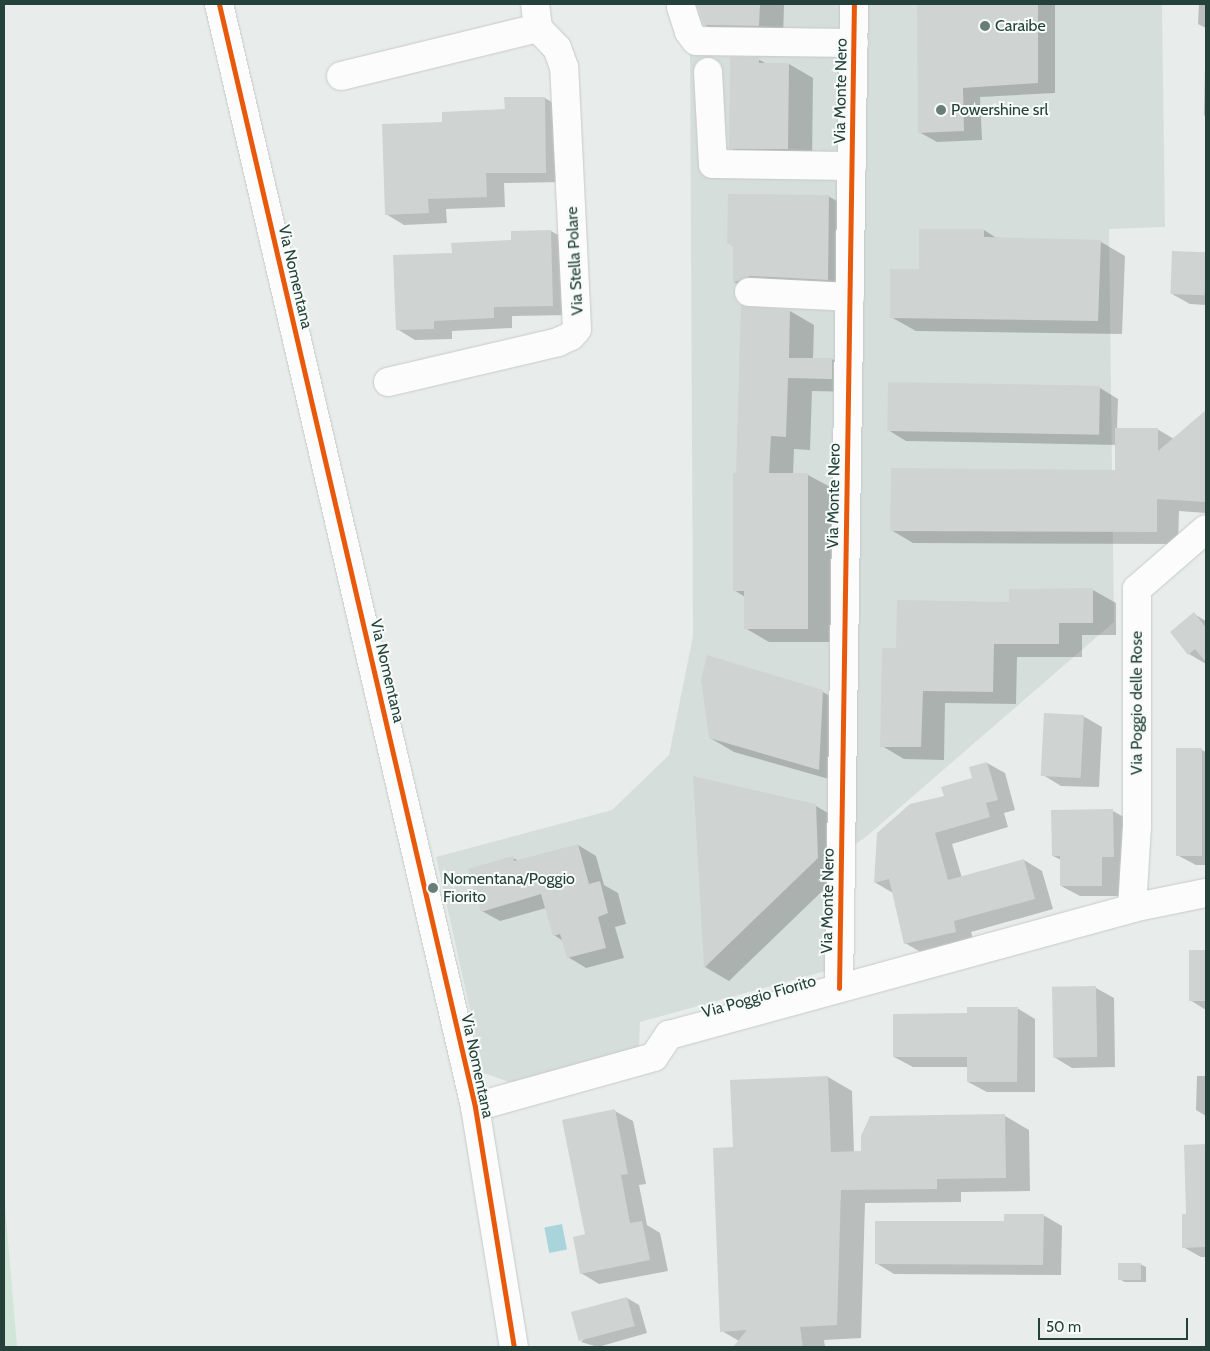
<!DOCTYPE html>
<html>
<head>
<meta charset="utf-8">
<style>
  body { margin:0 }
  #map { position:relative; width:1210px; height:1351px; overflow:hidden; background:#e8edeb; font-family:Cabin,sans-serif }
  div>[style] { position:absolute }
  .built>* { inset:0; background:#d6dedb }
  .green>* { inset:0; background:#d1e6d8 }
  .water>* { inset:0; background:#a9d4db; transform-origin:0 0 }
  .shadow>* { inset:0; background:#0003 }
  .building>* { inset:0; background:#cfd4d2; transform-origin:0 0 }
  .roads { filter:drop-shadow(0 0 1px #c5cac8) drop-shadow(0 0 1px #c5cac8) }
  .minor>* { height:28px; margin:-14px; padding:0 14px; transform-origin:14px; border-radius:14px; background:#fcfcfc }
  .cycleway>* { height:5px; margin:-2.5px; padding:0 2.5px; transform-origin:2.5px; border-radius:2.5px; background:#e8590c }
  .dots>* { width:14px; height:14px; translate:-50% -50%; box-sizing:border-box; border:2px solid #f7fbf9; border-radius:50% }
  span { translate:-50% -50%; white-space:nowrap; text-align:center; line-height:1.15; -webkit-text-stroke:4px #f7fbf9; paint-order:stroke }
  .poi-label { font-size:16px; color:#24423a }
  .left { translate:0 -50%; text-align:left }
  .street-label { font-size:16px; color:#24423a }
  .frame { position:absolute; inset:0; border:5px solid #24423a; pointer-events:none }
  .scale { position:absolute; left:1038px; top:1318px; width:150px; height:22px; box-sizing:border-box; border:2px solid #24423a; border-top:0; padding-left:6px; font-size:15px; line-height:18px; white-space:nowrap; color:#24423a; -webkit-text-stroke:4px #f7fbf9; paint-order:stroke }
</style>
</head>
<body>
<div id="map">
  <div class="built">
    <div style="clip-path:polygon(670px 4px,1162px 4px,1165px 227px,1109px 229px,1114px 622px,867px 836px,833px 860px,833px 969px,640px 1022px,639px 1049px,515px 1084px,484px 1073px,436px 857px,612px 810px,669px 755px,693px 636px,690px 56px)"></div>
  </div>
  <div class="green">
    <div style="clip-path:polygon(4px 1193px,17px 1347px,4px 1347px)"></div>
  </div>
  <div class="water">
    <div style="left:562px;top:1224px;width:26px;height:18px;rotate:79deg"></div>
  </div>
  <div class="shadow">
    <div style="clip-path:polygon(698px 4px,784px 4px,783px 39px,729px 39px,705px 25px)"></div>
    <div style="clip-path:polygon(919px 4px,1055px 4px,1055px 93px,980px 97px,982px 140px,937px 142px,919px 132px)"></div>
    <div style="clip-path:polygon(1199px 4px,1206px 4px,1206px 28px,1198px 24px)"></div>
    <div style="clip-path:polygon(758px 59px,767px 64px,789px 64px,813px 78px,812px 163px,755px 162px,730px 148px)"></div>
    <div style="clip-path:polygon(1205px 66px,1206px 66px,1206px 117px,1204px 115px)"></div>
    <div style="clip-path:polygon(545px 98px,563px 109px,564px 182px,504px 183px,505px 207px,446px 209px,447px 223px,404px 225px,386px 214px,506px 111px)"></div>
    <div style="clip-path:polygon(828px 196px,853px 210px,852px 294px,758px 296px,734px 282px,735px 247px,729px 243px)"></div>
    <div style="clip-path:polygon(984px 230px,998px 239px,1101px 242px,1125px 256px,1122px 334px,916px 331px,891px 317px,920px 270px)"></div>
    <div style="clip-path:polygon(551px 231px,569px 241px,571px 315px,512px 316px,512px 328px,452px 331px,452px 339px,415px 340px,397px 329px,453px 254px,512px 242px,512px 232px)"></div>
    <div style="clip-path:polygon(1173px 252px,1206px 253px,1206px 305px,1190px 304px,1172px 294px)"></div>
    <div style="clip-path:polygon(790px 311px,814px 325px,813px 359px,832px 359px,855px 373px,855px 392px,812px 391px,810px 450px,794px 449px,793px 475px,808px 475px,832px 488px,831px 642px,769px 642px,745px 628px,745px 597px,734px 590px,737px 475px)"></div>
    <div style="clip-path:polygon(1100px 388px,1118px 399px,1117px 429px,1157px 429px,1174px 439px,1199px 417px,1206px 418px,1206px 513px,1179px 511px,1178px 544px,913px 543px,891px 530px,1116px 471px,1117px 445px,906px 441px,888px 430px)"></div>
    <div style="clip-path:polygon(1093px 590px,1116px 603px,1116px 635px,1082px 635px,1082px 657px,1017px 657px,1016px 704px,945px 703px,944px 760px,904px 759px,882px 746px,897px 649px,1010px 603px)"></div>
    <div style="clip-path:polygon(1194px 614px,1206px 621px,1206px 664px,1189px 654px)"></div>
    <div style="clip-path:polygon(823px 692px,847px 706px,843px 783px,734px 752px,710px 738px)"></div>
    <div style="clip-path:polygon(1083px 716px,1102px 727px,1099px 787px,1061px 786px,1043px 775px)"></div>
    <div style="clip-path:polygon(1202px 750px,1206px 752px,1206px 865px,1196px 865px,1177px 855px)"></div>
    <div style="clip-path:polygon(987px 763px,1005px 773px,1015px 810px,1004px 813px,1008px 827px,952px 844px,962px 878px,1024px 860px,1042px 871px,1053px 909px,971px 932px,974px 942px,924px 954px,905px 943px,893px 893px,876px 883px,878px 834px,974px 779px)"></div>
    <div style="clip-path:polygon(694px 778px,816px 806px,840px 820px,842px 872px,729px 981px,705px 967px)"></div>
    <div style="clip-path:polygon(1113px 811px,1131px 821px,1132px 867px,1120px 867px,1120px 896px,1080px 896px,1061px 886px,1061px 860px,1053px 856px,1053px 812px)"></div>
    <div style="clip-path:polygon(578px 845px,596px 856px,604px 885px,618px 893px,626px 924px,615px 927px,624px 958px,586px 968px,568px 957px,563px 941px,554px 935px,546px 908px,500px 921px,482px 911px,513px 858px,519px 861px)"></div>
    <div style="clip-path:polygon(1206px 951px,1206px 1010px,1190px 1000px,1190px 952px)"></div>
    <div style="clip-path:polygon(1096px 988px,1114px 998px,1115px 1067px,1072px 1068px,1054px 1057px)"></div>
    <div style="clip-path:polygon(1017px 1008px,1035px 1019px,1035px 1092px,987px 1092px,968px 1082px,968px 1067px,913px 1067px,894px 1057px,968px 1015px)"></div>
    <div style="clip-path:polygon(1197px 1076px,1206px 1076px,1206px 1116px,1196px 1110px)"></div>
    <div style="clip-path:polygon(828px 1077px,852px 1091px,854px 1153px,1005px 1116px,1029px 1130px,1030px 1191px,961px 1192px,961px 1202px,865px 1203px,861px 1338px,824px 1340px,825px 1347px,735px 1347px,739px 1341px,722px 1331px,734px 1148px)"></div>
    <div style="clip-path:polygon(615px 1111px,633px 1121px,646px 1184px,639px 1185px,647px 1225px,660px 1233px,668px 1271px,599px 1284px,581px 1273px,586px 1235px)"></div>
    <div style="clip-path:polygon(1043px 1215px,1062px 1226px,1061px 1275px,894px 1274px,876px 1263px,1005px 1222px)"></div>
    <div style="clip-path:polygon(1206px 1215px,1206px 1257px,1201px 1257px,1183px 1247px,1183px 1216px)"></div>
    <div style="clip-path:polygon(1140px 1264px,1146px 1267px,1146px 1282px,1125px 1282px,1119px 1279px)"></div>
    <div style="clip-path:polygon(627px 1298px,639px 1305px,647px 1333px,598px 1347px,581px 1342px)"></div>
  </div>
  <div class="building">
    <div style="clip-path:polygon(697px 4px,760px 4px,759px 26px,704px 25px)"></div>
    <div style="clip-path:polygon(917px 4px,1038px 4px,1038px 83px,963px 88px,964px 131px,918px 133px)"></div>
    <div style="clip-path:polygon(730px 57px,759px 57px,759px 63px,789px 63px,788px 149px,729px 149px)"></div>
    <div style="clip-path:polygon(504px 97px,545px 97px,546px 173px,486px 173px,487px 197px,428px 199px,429px 213px,385px 215px,382px 124px,442px 122px,442px 112px,505px 109px)"></div>
    <div style="clip-path:polygon(728px 194px,829px 195px,828px 280px,750px 276px,733px 283px,733px 245px,727px 244px)"></div>
    <div style="clip-path:polygon(919px 229px,984px 229px,984px 237px,1101px 240px,1098px 321px,890px 318px,890px 269px,919px 269px)"></div>
    <div style="clip-path:polygon(551px 230px,553px 306px,494px 307px,494px 318px,434px 321px,434px 329px,396px 330px,393px 255px,452px 253px,451px 243px,511px 240px,511px 231px)"></div>
    <div style="left:1172px;top:251px;width:34px;height:43px;rotate:2deg"></div>
    <div style="clip-path:polygon(741px 305px,790px 310px,789px 358px,832px 358px,832px 379px,788px 378px,786px 437px,771px 436px,769px 473px,808px 473px,808px 629px,744px 629px,744px 591px,733px 591px,733px 473px,736px 473px)"></div>
    <div style="left:888px;top:382px;width:212px;height:49px;rotate:1deg"></div>
    <div style="clip-path:polygon(1206px 410px,1206px 502px,1157px 499px,1157px 532px,890px 531px,891px 468px,1115px 470px,1115px 428px,1158px 428px,1158px 451px)"></div>
    <div style="clip-path:polygon(1093px 588px,1093px 623px,1059px 623px,1059px 644px,994px 644px,993px 692px,923px 691px,921px 747px,880px 747px,882px 648px,896px 648px,897px 600px,1009px 602px,1009px 589px)"></div>
    <div style="clip-path:polygon(1194px 612px,1206px 628px,1206px 662px,1195px 649px,1188px 655px,1170px 632px)"></div>
    <div style="clip-path:polygon(707px 655px,823px 690px,819px 770px,709px 738px,701px 680px)"></div>
    <div style="left:1044px;top:713px;width:40px;height:63px;rotate:3deg"></div>
    <div style="left:1176px;top:748px;width:26px;height:108px"></div>
    <div style="clip-path:polygon(987px 762px,998px 800px,986px 803px,990px 817px,935px 833px,948px 880px,1024px 859px,1035px 899px,954px 921px,956px 932px,904px 944px,889px 879px,874px 883px,877px 833px,910px 804px,944px 796px,941px 787px,972px 778px,969px 767px)"></div>
    <div style="clip-path:polygon(693px 776px,816px 804px,818px 858px,704px 968px)"></div>
    <div style="clip-path:polygon(1113px 809px,1114px 857px,1102px 857px,1102px 886px,1060px 886px,1060px 856px,1052px 856px,1051px 810px)"></div>
    <div style="clip-path:polygon(578px 844px,589px 884px,600px 881px,608px 913px,598px 917px,606px 948px,567px 958px,560px 934px,553px 936px,541px 894px,481px 912px,468px 869px,513px 856px,514px 861px)"></div>
    <div style="left:1189px;top:950px;width:17px;height:51px"></div>
    <div style="left:1096px;top:986px;width:71px;height:44px;rotate:89deg"></div>
    <div style="clip-path:polygon(967px 1007px,1018px 1007px,1017px 1082px,967px 1082px,967px 1057px,893px 1057px,893px 1014px,967px 1013px)"></div>
    <div style="clip-path:polygon(828px 1076px,831px 1152px,861px 1151px,861px 1136px,870px 1116px,1005px 1114px,1006px 1178px,937px 1179px,937px 1189px,841px 1190px,837px 1325px,800px 1327px,803px 1347px,733px 1347px,747px 1330px,720px 1332px,713px 1148px,733px 1147px,730px 1080px)"></div>
    <div style="clip-path:polygon(615px 1109px,628px 1174px,621px 1175px,630px 1223px,642px 1221px,650px 1260px,580px 1274px,573px 1237px,585px 1234px,562px 1120px)"></div>
    <div style="clip-path:polygon(1206px 1144px,1206px 1247px,1182px 1248px,1182px 1214px,1186px 1214px,1184px 1145px)"></div>
    <div style="clip-path:polygon(1004px 1214px,1044px 1214px,1043px 1265px,875px 1264px,875px 1221px,1004px 1221px)"></div>
    <div style="left:1118px;top:1263px;width:23px;height:17px"></div>
    <div style="left:627px;top:1297px;width:30px;height:58px;rotate:75deg"></div>
  </div>
  <div class="roads">
    <div class="minor">
      <div style="left:219px;top:4px;width:1132px;rotate:76.93deg"></div>
      <div style="left:475px;top:1107px;width:243px;rotate:80.8deg"></div>
      <div style="left:681px;top:7px;width:26px;rotate:72deg"></div>
      <div style="left:689px;top:32px;width:11px;rotate:52deg"></div>
      <div style="left:696px;top:41px;width:158px;rotate:0.7deg"></div>
      <div style="left:708px;top:72px;width:92px;rotate:86.9deg"></div>
      <div style="left:713px;top:164px;width:139px;rotate:0.8deg"></div>
      <div style="left:341px;top:76px;width:203px;rotate:-13.7deg"></div>
      <div style="left:749px;top:292px;width:101px;rotate:2.8deg"></div>
      <div style="left:388px;top:382px;width:175px;rotate:-13.2deg"></div>
      <div style="left:558px;top:342px;width:14px;rotate:-25deg"></div>
      <div style="left:571px;top:336px;width:9px;rotate:-49deg"></div>
      <div style="left:577px;top:329px;width:262px;rotate:-92.8deg"></div>
      <div style="left:564px;top:67px;width:20px;rotate:-110deg"></div>
      <div style="left:557px;top:48px;width:28px;rotate:-134deg"></div>
      <div style="left:538px;top:28px;width:24px;rotate:-97deg"></div>
      <div style="left:1132px;top:908px;width:81px;rotate:-86.5deg"></div>
      <div style="left:1137px;top:827px;width:238px;rotate:-90deg"></div>
      <div style="left:1137px;top:589px;width:91px;rotate:-41deg"></div>
      <div style="left:839px;top:988px;width:984px;rotate:-89.13deg"></div>
      <div style="left:475px;top:1107px;width:186px;rotate:-15.6deg"></div>
      <div style="left:654px;top:1057px;width:27px;rotate:-56deg"></div>
      <div style="left:669px;top:1035px;width:480px;rotate:-15.3deg"></div>
      <div style="left:1132px;top:908px;width:76px;rotate:-11.5deg"></div>
    </div>
  </div>
  <div class="cycleway">
    <div style="left:219px;top:4px;width:1132px;rotate:76.93deg"></div>
    <div style="left:475px;top:1107px;width:243px;rotate:80.8deg"></div>
    <div style="left:839px;top:988px;width:984px;rotate:-89.13deg"></div>
  </div>
  <div class="dots">
    <div style="left:985px;top:26px;background:#697e78"></div>
    <div style="left:941px;top:110px;background:#697e78"></div>
    <div style="left:433px;top:888px;background:#697e78"></div>
  </div>
  <div class="poi-label">
    <span class="left" style="left:995px;top:26px">Caraibe</span>
    <span class="left" style="left:951px;top:110px">Powershine srl</span>
    <span class="left" style="left:443px;top:888px">Nomentana/Poggio<br>Fiorito</span>
  </div>
  <div class="street-label">
    <span style="left:841px;top:91px;rotate:-89deg">Via Monte Nero</span>
    <span style="left:575px;top:261px;rotate:-93deg">Via Stella Polare</span>
    <span style="left:295px;top:277px;rotate:77deg">Via Nomentana</span>
    <span style="left:834px;top:496px;rotate:-89deg">Via Monte Nero</span>
    <span style="left:387px;top:671px;rotate:77deg">Via Nomentana</span>
    <span style="left:1137px;top:703px;rotate:-90deg">Via Poggio delle Rose</span>
    <span style="left:828px;top:901px;rotate:-89deg">Via Monte Nero</span>
    <span style="left:759px;top:997px;rotate:-16deg">Via Poggio Fiorito</span>
    <span style="left:477px;top:1066px;rotate:78deg">Via Nomentana</span>
  </div>
  <div class="frame"></div>
  <div class="scale">50 m</div>
</div>
</body>
</html>
